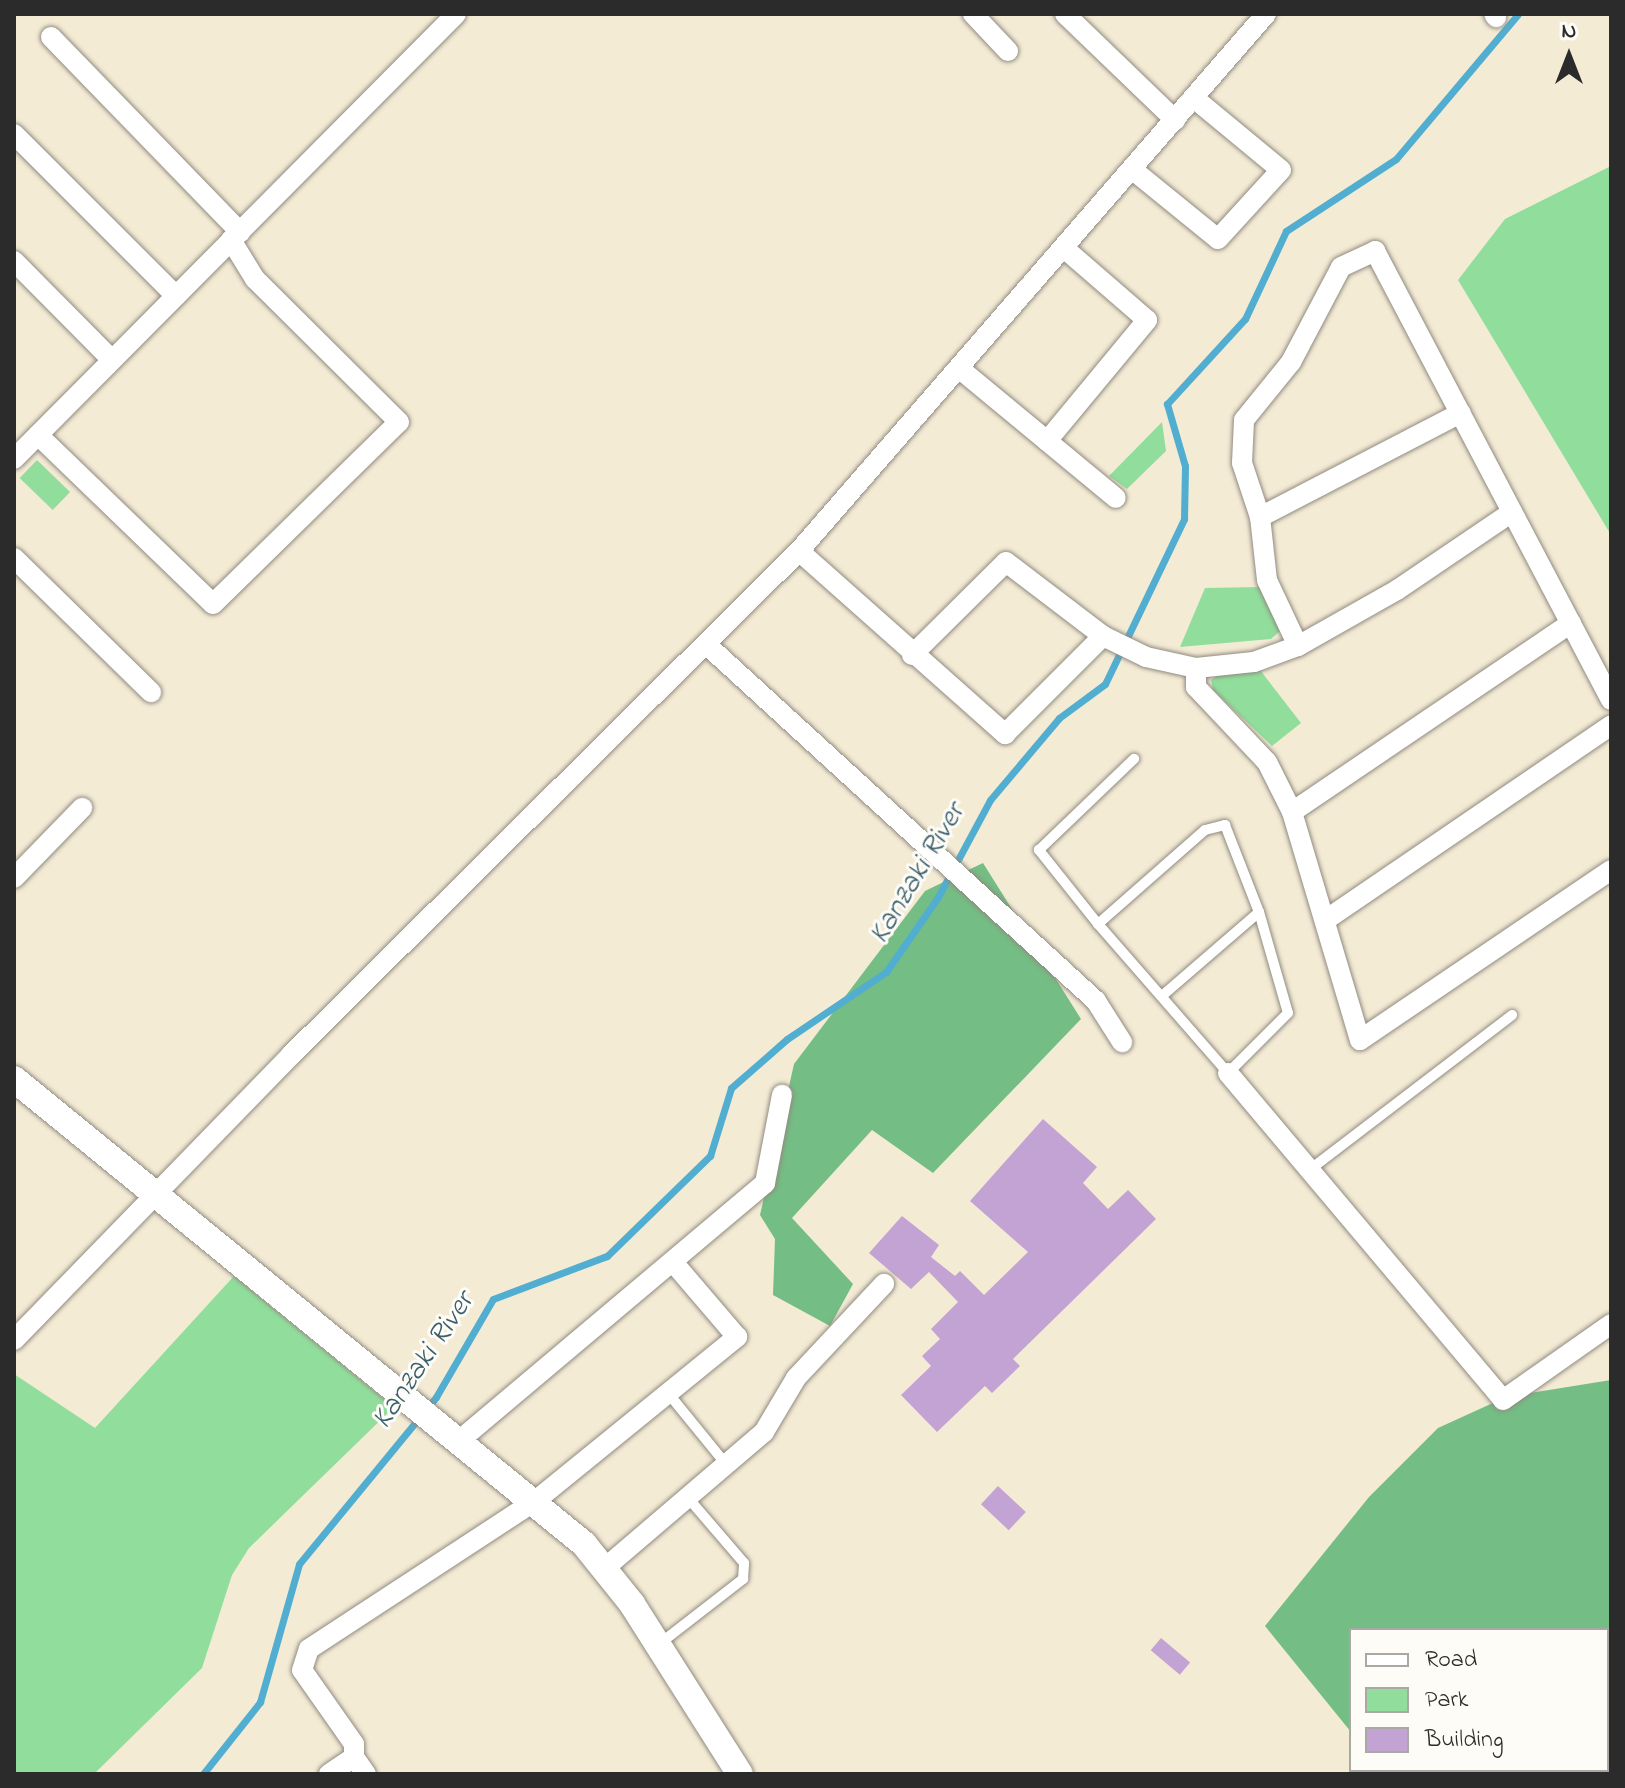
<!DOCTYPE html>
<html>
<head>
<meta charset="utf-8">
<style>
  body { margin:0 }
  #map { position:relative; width:1625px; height:1788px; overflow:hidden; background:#f4ebd5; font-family:"Indie Flower",sans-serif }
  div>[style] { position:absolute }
  .green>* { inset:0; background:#91de9c; transform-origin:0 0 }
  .forest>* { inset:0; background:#74bd84 }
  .stream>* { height:7px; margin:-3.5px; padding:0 3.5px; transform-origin:3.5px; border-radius:3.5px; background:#52aed0 }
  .building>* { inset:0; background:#c3a3d3; transform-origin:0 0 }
  .roads { filter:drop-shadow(0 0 2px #908b80) drop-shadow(0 0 2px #908b80) }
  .service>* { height:10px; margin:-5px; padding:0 5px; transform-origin:5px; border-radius:5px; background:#fff }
  .minor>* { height:20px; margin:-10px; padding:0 10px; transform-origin:10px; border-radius:10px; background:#fff }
  .tertiary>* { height:26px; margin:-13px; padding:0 13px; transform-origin:13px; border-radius:13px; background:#fff }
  span { translate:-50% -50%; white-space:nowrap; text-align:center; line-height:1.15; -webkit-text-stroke:6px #fdfcf7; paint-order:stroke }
  .water-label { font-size:30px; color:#3b5f6d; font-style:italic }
  .frame { position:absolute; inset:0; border:16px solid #2b2b2b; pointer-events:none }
  .legend { position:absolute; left:1349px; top:1628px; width:260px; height:144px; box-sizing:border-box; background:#fdfcf7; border:2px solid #a9a8a5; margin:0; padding:10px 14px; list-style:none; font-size:24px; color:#2b2b2b }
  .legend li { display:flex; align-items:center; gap:16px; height:40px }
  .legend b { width:40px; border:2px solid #a9a8a5 }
  .north { position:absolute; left:1529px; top:16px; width:80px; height:80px; -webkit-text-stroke:6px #fdfcf7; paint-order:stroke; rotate:0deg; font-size:22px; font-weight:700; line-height:32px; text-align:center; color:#2b2b2b }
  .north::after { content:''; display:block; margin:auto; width:28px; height:36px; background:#2b2b2b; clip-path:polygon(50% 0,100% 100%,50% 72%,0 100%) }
</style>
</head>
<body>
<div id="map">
  <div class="green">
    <div style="clip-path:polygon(1611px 166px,1611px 535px,1458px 280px,1505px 219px)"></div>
    <div style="clip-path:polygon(1162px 422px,1166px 451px,1127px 489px,1109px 476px)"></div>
    <div style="left:37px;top:460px;width:46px;height:25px;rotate:44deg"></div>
    <div style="clip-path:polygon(1260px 587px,1280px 631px,1271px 639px,1180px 647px,1205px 588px)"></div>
    <div style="clip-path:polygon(1260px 670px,1301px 723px,1272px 746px,1213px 690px,1211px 680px,1219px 674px)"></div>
    <div style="clip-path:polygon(234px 1276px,394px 1407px,249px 1548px,232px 1575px,202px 1668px,94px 1774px,14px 1774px,14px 1374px,95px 1428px)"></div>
  </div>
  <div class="forest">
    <div style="clip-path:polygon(983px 863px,1081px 1019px,933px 1173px,872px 1130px,792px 1218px,853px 1284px,830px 1326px,773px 1295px,775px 1239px,760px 1215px,794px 1064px,925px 891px)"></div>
    <div style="clip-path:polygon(1611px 1380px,1611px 1700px,1607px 1702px,1607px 1630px,1351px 1630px,1351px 1732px,1265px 1626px,1369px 1497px,1438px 1428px,1506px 1397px)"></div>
    <div style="clip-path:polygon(1381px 1770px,1588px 1770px,1385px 1774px)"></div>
  </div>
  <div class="stream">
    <div style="left:203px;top:1774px;width:92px;rotate:-51.6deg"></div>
    <div style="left:260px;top:1702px;width:143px;rotate:-74.2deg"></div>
    <div style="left:299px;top:1564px;width:216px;rotate:-50.6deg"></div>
    <div style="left:436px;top:1397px;width:113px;rotate:-59.8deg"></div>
    <div style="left:493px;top:1299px;width:122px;rotate:-20.7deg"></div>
    <div style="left:607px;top:1256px;width:144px;rotate:-44.2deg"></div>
    <div style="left:710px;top:1156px;width:71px;rotate:-72.8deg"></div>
    <div style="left:731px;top:1088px;width:74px;rotate:-41.2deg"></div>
    <div style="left:787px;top:1039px;width:120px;rotate:-34.1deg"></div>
    <div style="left:886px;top:972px;width:91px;rotate:-55.3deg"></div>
    <div style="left:938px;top:897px;width:110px;rotate:-61.8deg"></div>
    <div style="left:990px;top:800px;width:107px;rotate:-49.9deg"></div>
    <div style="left:1059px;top:718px;width:57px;rotate:-36.5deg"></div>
    <div style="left:1105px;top:684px;width:183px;rotate:-64.4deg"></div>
    <div style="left:1184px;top:519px;width:53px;rotate:-88.9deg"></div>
    <div style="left:1185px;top:466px;width:65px;rotate:-106.2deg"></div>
    <div style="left:1167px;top:404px;width:115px;rotate:-47.5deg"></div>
    <div style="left:1245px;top:319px;width:97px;rotate:-65deg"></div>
    <div style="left:1286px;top:231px;width:131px;rotate:-33.2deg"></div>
    <div style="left:1396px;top:159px;width:189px;rotate:-49.9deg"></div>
  </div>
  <div class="building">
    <div style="clip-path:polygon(1043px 1119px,1097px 1167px,1083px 1183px,1108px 1209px,1128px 1190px,1156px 1219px,1013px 1359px,1020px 1366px,992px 1393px,985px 1386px,937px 1432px,901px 1395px,931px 1366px,922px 1356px,940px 1339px,931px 1329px,958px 1302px,929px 1272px,911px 1289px,869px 1253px,902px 1216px,939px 1245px,931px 1257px,955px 1276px,960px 1271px,984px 1295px,1028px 1252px,970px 1201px)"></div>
    <div style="left:998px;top:1486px;width:38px;height:25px;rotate:43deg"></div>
    <div style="left:1161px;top:1638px;width:38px;height:16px;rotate:40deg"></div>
  </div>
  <div class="roads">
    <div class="service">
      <div style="left:1098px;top:924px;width:142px;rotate:-41.3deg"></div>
      <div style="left:1205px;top:830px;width:21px;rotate:-14deg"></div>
      <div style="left:1225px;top:825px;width:93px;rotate:68.7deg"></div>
      <div style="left:1259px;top:912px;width:105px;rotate:74deg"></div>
      <div style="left:1288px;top:1013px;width:85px;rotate:135deg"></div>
      <div style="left:1228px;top:1073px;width:198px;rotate:-131.1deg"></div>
      <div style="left:1098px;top:924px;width:95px;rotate:-128.6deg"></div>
      <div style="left:1039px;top:850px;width:132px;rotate:-43.8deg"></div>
      <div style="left:1163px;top:995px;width:127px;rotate:-40.8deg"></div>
      <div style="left:1312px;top:1168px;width:252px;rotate:-37.4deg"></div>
      <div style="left:668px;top:1393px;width:92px;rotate:50.8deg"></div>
      <div style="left:658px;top:1645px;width:108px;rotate:-37.8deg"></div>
      <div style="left:743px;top:1579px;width:16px;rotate:-86deg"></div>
      <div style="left:744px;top:1563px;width:86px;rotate:-130.7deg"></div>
    </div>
    <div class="minor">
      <div style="left:973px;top:14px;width:51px;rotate:46.6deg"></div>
      <div style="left:1065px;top:14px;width:153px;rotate:43.9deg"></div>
      <div style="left:1494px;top:14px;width:4px;rotate:56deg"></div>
      <div style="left:51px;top:37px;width:272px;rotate:45.9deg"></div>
      <div style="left:14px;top:134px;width:229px;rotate:45deg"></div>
      <div style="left:1133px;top:170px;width:109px;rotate:39.1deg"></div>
      <div style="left:1218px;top:239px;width:93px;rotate:-47.6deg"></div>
      <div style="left:1281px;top:170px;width:113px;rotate:-140.4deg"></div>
      <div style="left:14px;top:261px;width:139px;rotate:45.3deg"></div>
      <div style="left:960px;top:369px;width:202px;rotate:39.6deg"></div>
      <div style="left:38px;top:435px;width:243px;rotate:44deg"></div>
      <div style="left:213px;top:604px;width:260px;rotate:-44.4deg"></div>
      <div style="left:399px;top:422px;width:203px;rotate:-135.2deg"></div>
      <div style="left:255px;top:279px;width:46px;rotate:-121.6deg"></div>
      <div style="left:1047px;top:441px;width:157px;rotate:-50.4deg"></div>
      <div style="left:1147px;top:320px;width:108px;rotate:-139.1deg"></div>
      <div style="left:14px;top:459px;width:627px;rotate:-45.19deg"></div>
      <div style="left:1260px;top:517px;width:226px;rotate:-27.4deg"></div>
      <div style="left:799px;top:551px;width:276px;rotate:41.6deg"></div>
      <div style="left:1005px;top:734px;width:139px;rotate:-45deg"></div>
      <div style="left:1103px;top:636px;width:48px;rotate:26deg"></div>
      <div style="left:1146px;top:657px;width:51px;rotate:12.4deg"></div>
      <div style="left:1196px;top:668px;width:58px;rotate:-5.9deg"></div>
      <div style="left:1254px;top:662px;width:47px;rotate:-20deg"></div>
      <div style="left:1298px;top:646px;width:114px;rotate:-29.5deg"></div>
      <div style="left:1397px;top:590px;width:139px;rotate:-34.1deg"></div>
      <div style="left:14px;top:558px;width:192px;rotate:44.4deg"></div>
      <div style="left:707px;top:645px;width:527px;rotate:42.46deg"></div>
      <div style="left:1096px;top:1001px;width:49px;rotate:57.6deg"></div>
      <div style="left:1298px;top:646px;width:73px;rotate:-115.2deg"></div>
      <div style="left:1267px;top:580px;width:63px;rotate:-96.3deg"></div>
      <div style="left:1260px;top:517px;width:57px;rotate:-108.4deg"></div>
      <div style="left:1242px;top:463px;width:43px;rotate:-87.3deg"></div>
      <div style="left:1244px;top:420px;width:75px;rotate:-51deg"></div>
      <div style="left:1291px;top:362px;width:107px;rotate:-62.2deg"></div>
      <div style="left:1341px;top:267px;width:38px;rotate:-25deg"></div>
      <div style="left:1375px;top:251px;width:507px;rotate:62.27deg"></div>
      <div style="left:912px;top:655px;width:132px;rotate:-44.7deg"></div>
      <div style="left:1006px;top:562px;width:122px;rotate:37.3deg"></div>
      <div style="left:1196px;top:668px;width:19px;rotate:90deg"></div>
      <div style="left:1196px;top:687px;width:103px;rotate:46.6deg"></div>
      <div style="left:1267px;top:762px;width:56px;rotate:63.4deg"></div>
      <div style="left:1292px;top:812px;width:238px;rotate:73.4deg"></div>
      <div style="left:1360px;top:1040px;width:303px;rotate:-34.1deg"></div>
      <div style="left:1292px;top:812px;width:337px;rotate:-34.1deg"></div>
      <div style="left:14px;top:878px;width:98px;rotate:-45.8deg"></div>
      <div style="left:1327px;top:919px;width:344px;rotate:-34.3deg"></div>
      <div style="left:1228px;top:1073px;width:427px;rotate:49.9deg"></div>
      <div style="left:1503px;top:1400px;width:132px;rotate:-35.1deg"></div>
      <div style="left:14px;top:1340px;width:397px;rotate:-45.8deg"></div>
      <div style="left:291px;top:1055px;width:716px;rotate:-44.77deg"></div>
      <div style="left:799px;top:551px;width:712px;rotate:-48.99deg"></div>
      <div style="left:460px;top:1440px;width:399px;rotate:-40.1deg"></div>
      <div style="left:765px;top:1183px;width:90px;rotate:-79.1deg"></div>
      <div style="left:606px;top:1567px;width:208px;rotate:-40.5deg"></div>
      <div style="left:764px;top:1432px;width:63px;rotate:-59.3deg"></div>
      <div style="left:796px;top:1378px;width:129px;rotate:-46.9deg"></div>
      <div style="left:354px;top:1757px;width:21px;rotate:55deg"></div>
      <div style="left:329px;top:1774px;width:30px;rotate:-34deg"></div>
      <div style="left:354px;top:1757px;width:13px;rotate:-90deg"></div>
      <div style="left:354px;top:1744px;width:90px;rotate:-125.1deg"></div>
      <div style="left:302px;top:1670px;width:22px;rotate:-72deg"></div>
      <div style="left:309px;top:1649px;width:269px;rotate:-33.2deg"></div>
      <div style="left:534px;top:1502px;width:262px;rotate:-39.1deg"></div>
      <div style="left:737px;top:1337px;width:99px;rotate:-130.5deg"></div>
    </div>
    <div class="tertiary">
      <div style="left:14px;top:1079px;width:736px;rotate:39.21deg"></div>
      <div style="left:584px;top:1544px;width:77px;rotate:51.3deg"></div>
      <div style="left:632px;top:1604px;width:201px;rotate:57.6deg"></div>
    </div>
  </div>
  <div class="water-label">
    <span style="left:918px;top:874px;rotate:-59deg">Kanzaki River</span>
    <span style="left:424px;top:1361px;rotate:-56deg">Kanzaki River</span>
  </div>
  <div class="frame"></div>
  <ul class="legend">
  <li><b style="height:10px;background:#fff"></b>Road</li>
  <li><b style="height:22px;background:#91de9c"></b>Park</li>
  <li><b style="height:22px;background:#c3a3d3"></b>Building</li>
  </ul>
  <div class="north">N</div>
</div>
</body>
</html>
